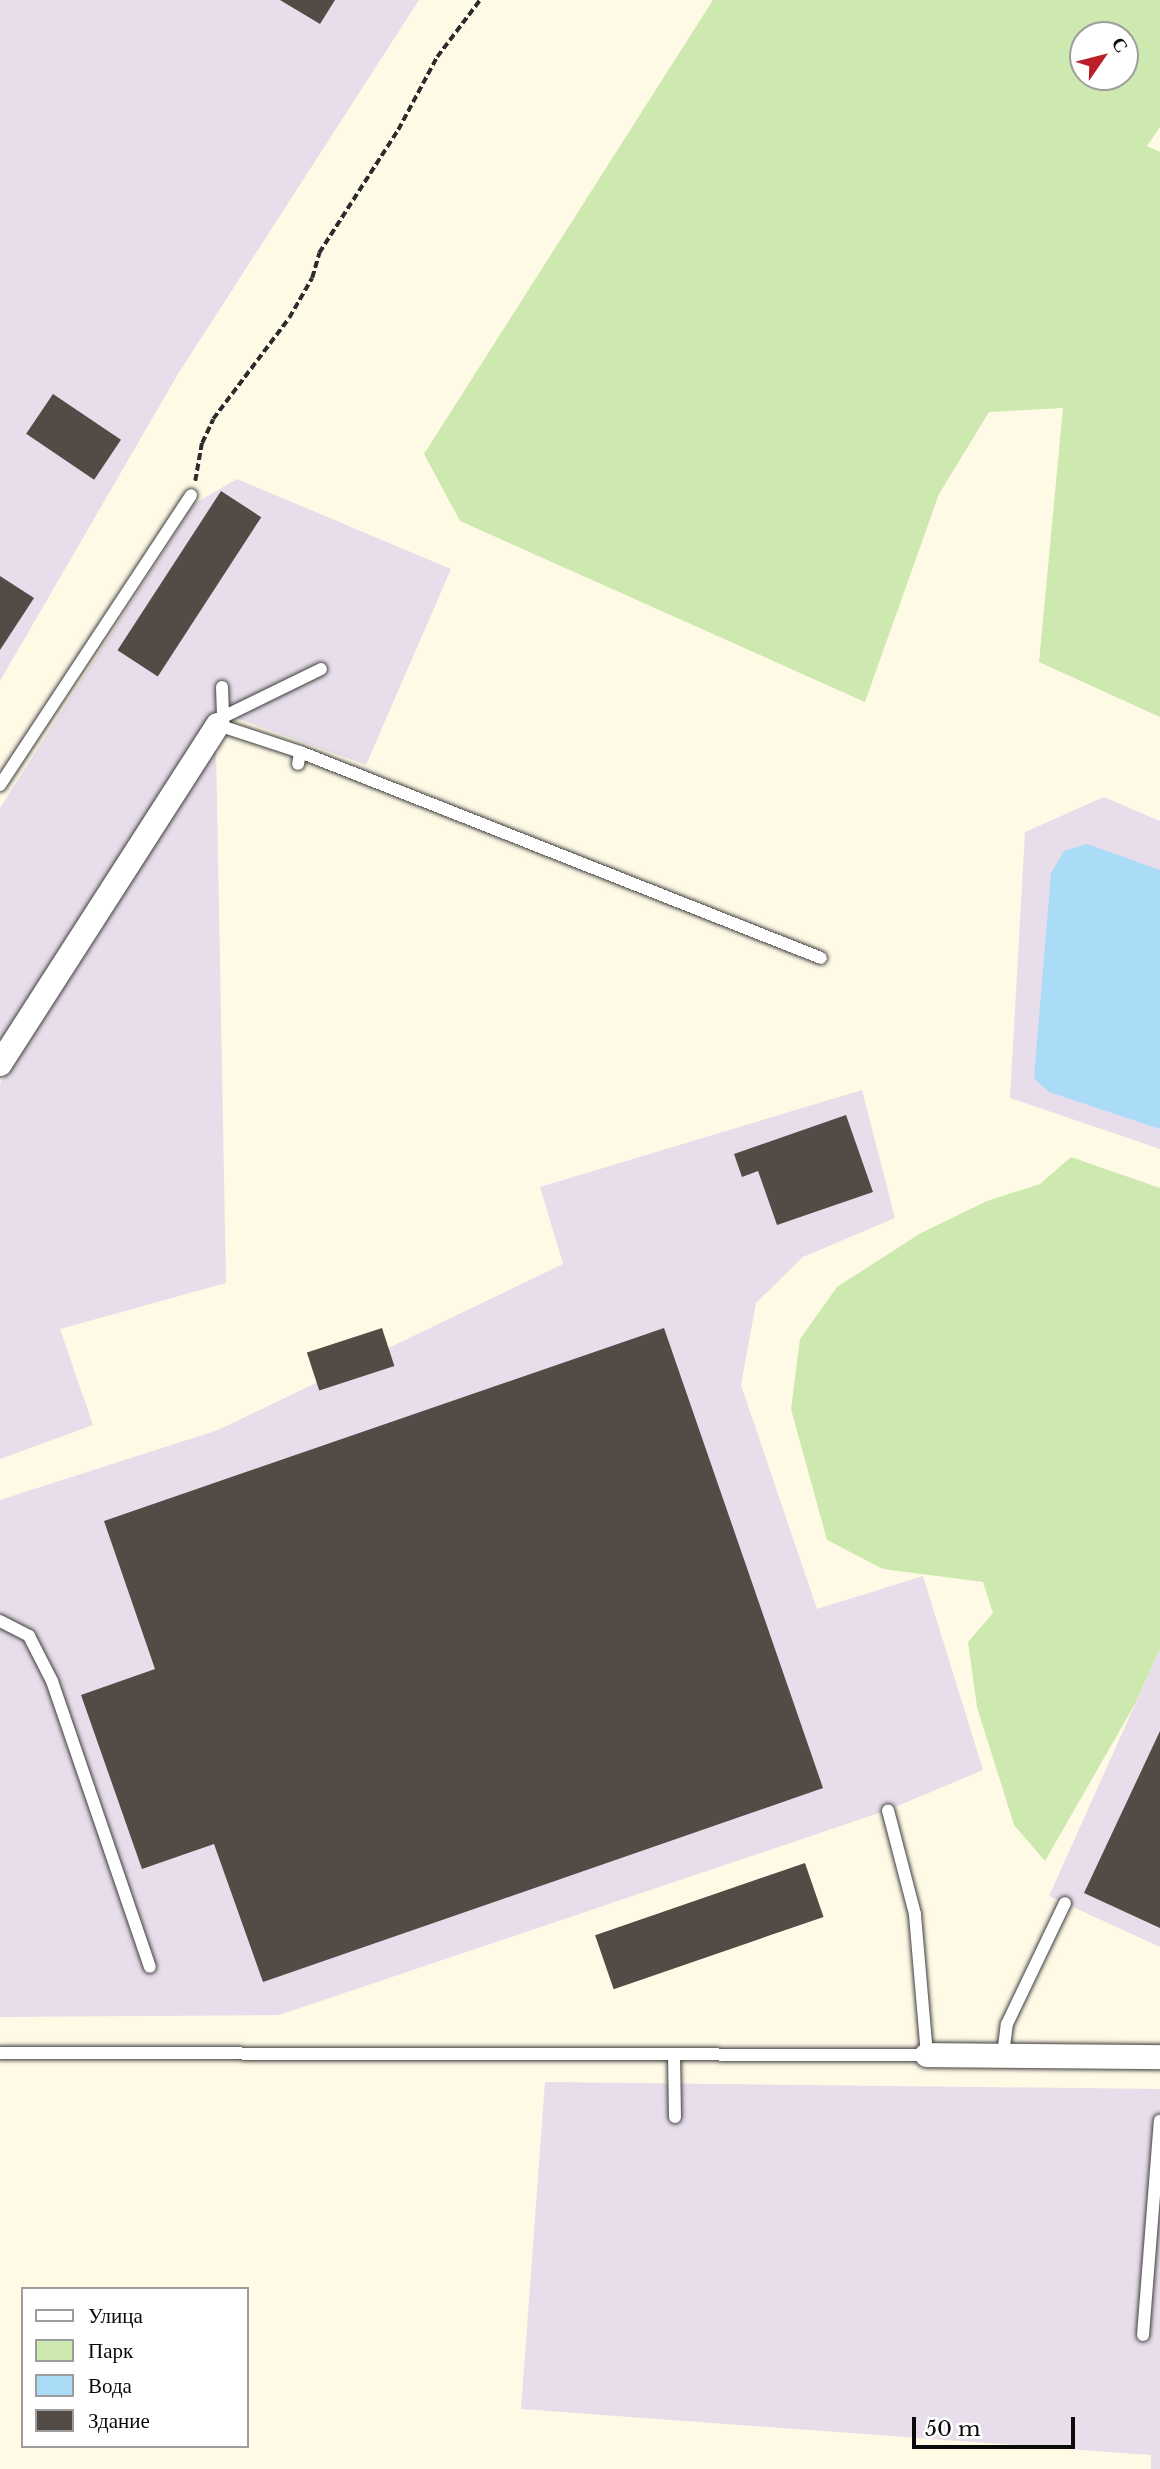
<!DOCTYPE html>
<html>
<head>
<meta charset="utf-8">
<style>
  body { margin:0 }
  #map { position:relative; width:1160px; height:2469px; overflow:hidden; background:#fffae6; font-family:"Libre Baskerville",serif }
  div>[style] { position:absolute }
  .industrial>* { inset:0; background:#e8ddea }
  .green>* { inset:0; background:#cee9b0 }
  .water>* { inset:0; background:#aadbf7 }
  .building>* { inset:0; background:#524b46; transform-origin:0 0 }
  .path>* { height:3.5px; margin-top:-1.75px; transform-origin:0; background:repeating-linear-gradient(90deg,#2c2c2c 0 7px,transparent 0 10.5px) }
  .roads { filter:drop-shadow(0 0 2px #3d3d3d) drop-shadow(0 0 2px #3d3d3d) }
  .service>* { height:12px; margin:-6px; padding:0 6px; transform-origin:6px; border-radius:6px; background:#fff }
  .minor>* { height:24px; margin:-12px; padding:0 12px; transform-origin:12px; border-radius:12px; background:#fff }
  span { translate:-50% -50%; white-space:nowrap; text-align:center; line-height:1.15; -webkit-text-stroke:7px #fff; paint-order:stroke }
  .legend { position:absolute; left:21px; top:2287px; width:228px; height:161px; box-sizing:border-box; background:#fff; border:2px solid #9d9d9d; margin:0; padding:9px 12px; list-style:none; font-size:21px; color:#0a0a0a }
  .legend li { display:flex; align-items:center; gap:14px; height:35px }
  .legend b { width:35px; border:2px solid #9d9d9d }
  .north { position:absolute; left:1069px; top:21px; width:70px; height:70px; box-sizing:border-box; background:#fff; border:2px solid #9d9d9d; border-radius:50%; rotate:55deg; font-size:19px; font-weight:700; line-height:28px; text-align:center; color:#0a0a0a }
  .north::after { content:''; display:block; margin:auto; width:24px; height:32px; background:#bb2029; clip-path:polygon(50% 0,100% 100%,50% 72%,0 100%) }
  .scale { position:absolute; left:912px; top:2417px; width:163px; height:32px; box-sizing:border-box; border:4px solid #0a0a0a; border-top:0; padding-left:9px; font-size:21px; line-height:24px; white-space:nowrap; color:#0a0a0a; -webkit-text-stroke:5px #fff; paint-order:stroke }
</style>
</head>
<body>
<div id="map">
  <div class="industrial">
    <div style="clip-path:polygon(0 0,419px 0,178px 374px,0 681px)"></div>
    <div style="clip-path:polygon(237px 479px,451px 569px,366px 765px,214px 710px,0 1041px,0 808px,194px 504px)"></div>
    <div style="clip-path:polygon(216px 748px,226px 1283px,60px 1329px,93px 1425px,0 1459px,0 1084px)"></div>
    <div style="clip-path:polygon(1104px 797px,1160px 821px,1160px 1149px,1010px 1098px,1025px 832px)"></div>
    <div style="clip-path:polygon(862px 1090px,895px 1218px,803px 1257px,756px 1303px,741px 1385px,817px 1609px,923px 1576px,983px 1770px,888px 1810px,279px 2015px,0 2017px,0 1500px,218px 1430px,563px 1264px,540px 1187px)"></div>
    <div style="clip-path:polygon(1160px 1649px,1160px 1947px,1049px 1896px)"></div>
    <div style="clip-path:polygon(545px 2082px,1160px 2089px,1160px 2469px,1151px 2469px,1151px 2455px,521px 2409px)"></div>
  </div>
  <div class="green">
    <div style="clip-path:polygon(evenodd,713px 0,1160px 0,1160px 127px,1147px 146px,1160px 152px,1160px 717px,1039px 662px,1063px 408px,989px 412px,939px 494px,865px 702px,460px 521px,424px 454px,713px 0,1083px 35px,1125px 35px,1125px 77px,1083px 77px,1083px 35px)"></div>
    <div style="clip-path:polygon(1071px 1157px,1160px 1188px,1160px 1649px,1135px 1704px,1045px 1861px,1014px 1825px,977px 1707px,968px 1642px,993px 1613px,983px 1582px,883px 1569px,827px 1540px,791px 1409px,800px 1339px,837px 1287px,921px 1233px,987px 1201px,1040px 1184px)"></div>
  </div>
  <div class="water">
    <div style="clip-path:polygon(1087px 844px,1160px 870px,1160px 1129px,1049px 1092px,1034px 1078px,1051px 873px,1064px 851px)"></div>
  </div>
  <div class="building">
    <div style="clip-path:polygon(280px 0,335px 0,320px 24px)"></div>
    <div style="left:53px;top:394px;width:82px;height:48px;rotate:34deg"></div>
    <div style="left:221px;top:491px;width:48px;height:190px;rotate:33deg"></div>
    <div style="clip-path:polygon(0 576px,34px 598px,0 650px)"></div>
    <div style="clip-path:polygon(846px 1115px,873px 1192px,777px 1225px,758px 1171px,742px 1177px,734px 1154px)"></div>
    <div style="left:382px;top:1328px;width:40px;height:79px;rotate:72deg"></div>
    <div style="clip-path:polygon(664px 1328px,823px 1788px,263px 1982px,214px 1844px,142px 1869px,81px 1695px,155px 1669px,104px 1521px)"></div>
    <div style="clip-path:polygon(1160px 1731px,1160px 1928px,1084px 1893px)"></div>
    <div style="left:805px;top:1863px;width:57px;height:222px;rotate:71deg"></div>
  </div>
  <div class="path">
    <div style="left:195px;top:481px;width:39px;rotate:-80deg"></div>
    <div style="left:202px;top:443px;width:26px;rotate:-65deg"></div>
    <div style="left:213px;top:419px;width:126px;rotate:-53deg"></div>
    <div style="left:289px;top:318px;width:46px;rotate:-60.1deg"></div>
    <div style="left:312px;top:278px;width:26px;rotate:-74deg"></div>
    <div style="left:319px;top:253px;width:146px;rotate:-57.3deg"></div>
    <div style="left:398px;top:130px;width:83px;rotate:-61.9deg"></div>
    <div style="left:437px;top:57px;width:71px;rotate:-53deg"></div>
  </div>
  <div class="roads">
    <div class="service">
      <div style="left:222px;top:687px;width:30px;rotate:88deg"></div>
      <div style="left:223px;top:717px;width:9px;rotate:122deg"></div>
      <div style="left:218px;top:725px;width:86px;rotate:18.2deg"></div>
      <div style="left:300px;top:752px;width:12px;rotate:99deg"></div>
      <div style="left:223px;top:717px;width:109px;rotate:-26.1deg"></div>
      <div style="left:300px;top:752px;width:560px;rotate:21.57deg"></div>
      <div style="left:0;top:785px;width:347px;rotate:-56.6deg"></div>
      <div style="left:0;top:1621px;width:33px;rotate:27deg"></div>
      <div style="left:29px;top:1636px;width:51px;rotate:62.9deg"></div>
      <div style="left:52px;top:1681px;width:302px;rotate:71.1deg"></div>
      <div style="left:0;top:2053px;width:927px;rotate:0.12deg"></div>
      <div style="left:927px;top:2055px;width:142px;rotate:-94.9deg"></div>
      <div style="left:915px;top:1914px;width:107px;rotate:-104.6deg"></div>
      <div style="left:674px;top:2054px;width:63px;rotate:89.1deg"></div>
      <div style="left:1003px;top:2055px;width:31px;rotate:-83deg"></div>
      <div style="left:1007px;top:2024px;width:134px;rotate:-64.4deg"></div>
      <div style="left:1143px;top:2335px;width:215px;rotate:-85.5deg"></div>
    </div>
    <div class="minor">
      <div style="left:0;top:1064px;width:403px;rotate:-57.3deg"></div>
      <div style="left:927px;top:2055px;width:233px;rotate:0.5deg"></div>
    </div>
  </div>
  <ul class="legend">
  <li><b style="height:9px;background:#fff"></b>Улица</li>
  <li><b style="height:19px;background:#cee9b0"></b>Парк</li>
  <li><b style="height:19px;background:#aadbf7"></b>Вода</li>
  <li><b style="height:19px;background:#524b46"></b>Здание</li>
  </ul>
  <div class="north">С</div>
  <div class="scale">50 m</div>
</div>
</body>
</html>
